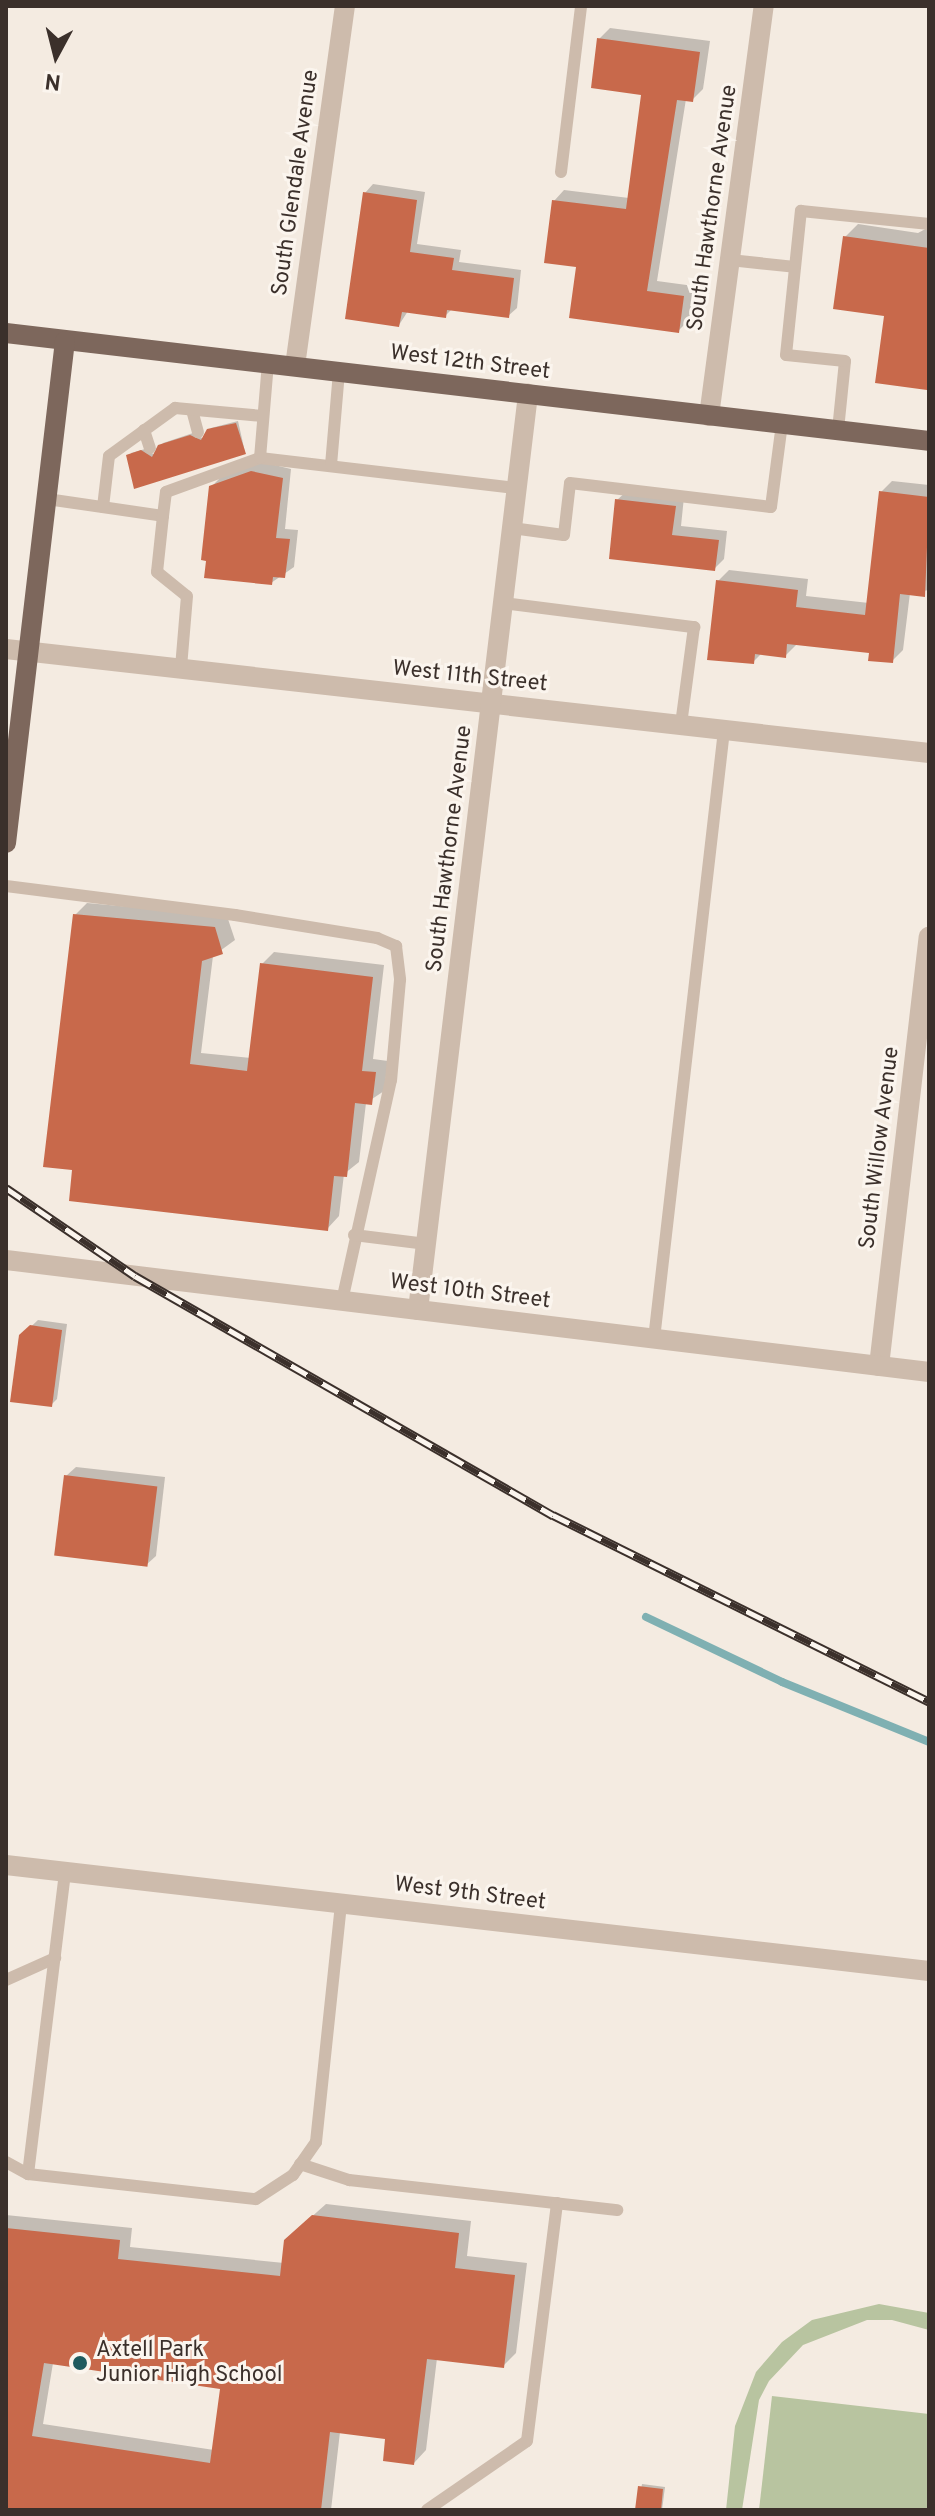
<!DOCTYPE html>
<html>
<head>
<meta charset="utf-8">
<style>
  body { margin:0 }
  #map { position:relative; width:935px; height:2516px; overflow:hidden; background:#f4ebe1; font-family:Overpass,sans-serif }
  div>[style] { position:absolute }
  .green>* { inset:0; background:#b8c4a0 }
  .shadow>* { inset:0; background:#0003 }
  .stream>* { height:8px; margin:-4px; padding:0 4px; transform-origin:4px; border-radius:4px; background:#7fb0b2 }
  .building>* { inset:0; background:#c8694b; transform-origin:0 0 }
  .service>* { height:12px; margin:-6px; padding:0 6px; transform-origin:6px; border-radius:6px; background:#cdbbac }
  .minor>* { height:20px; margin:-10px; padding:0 10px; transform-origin:10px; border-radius:10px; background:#cdbbac }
  .tertiary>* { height:20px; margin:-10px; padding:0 10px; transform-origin:10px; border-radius:10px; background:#cdbbac }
  .primary>* { height:20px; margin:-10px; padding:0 10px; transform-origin:10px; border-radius:10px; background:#7d675c }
  .rail>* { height:9px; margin-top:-4.5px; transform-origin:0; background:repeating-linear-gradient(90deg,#fbf5ee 0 18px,#3b302b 0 36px); box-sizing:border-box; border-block:2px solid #3b302b }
  .dots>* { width:22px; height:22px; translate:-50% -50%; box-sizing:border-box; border:4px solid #fbf5ee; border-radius:50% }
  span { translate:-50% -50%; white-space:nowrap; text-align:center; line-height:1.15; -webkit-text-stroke:6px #fbf5ee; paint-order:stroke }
  .street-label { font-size:22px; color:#3b302b }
  .poi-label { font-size:22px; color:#3b302b }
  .left { translate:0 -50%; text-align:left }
  .frame { position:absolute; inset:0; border:8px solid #3b302b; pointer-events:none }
  .north { position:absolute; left:16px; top:16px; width:80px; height:80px; -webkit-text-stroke:6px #fbf5ee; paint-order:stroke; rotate:187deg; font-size:22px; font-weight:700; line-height:32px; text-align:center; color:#3b302b }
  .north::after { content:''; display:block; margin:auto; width:28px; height:36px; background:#3b302b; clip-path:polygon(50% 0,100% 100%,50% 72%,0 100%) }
</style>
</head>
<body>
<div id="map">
  <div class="green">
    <div style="clip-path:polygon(879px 2304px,929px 2313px,929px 2330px,892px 2320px,867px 2320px,803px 2345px,769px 2381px,759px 2400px,742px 2510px,726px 2510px,735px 2426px,756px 2372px,782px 2342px,812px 2320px)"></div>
    <div style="clip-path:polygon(772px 2396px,929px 2414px,929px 2510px,759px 2510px)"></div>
  </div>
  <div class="shadow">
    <div style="clip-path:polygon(610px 28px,710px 41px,703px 89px,692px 100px,686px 99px,657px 281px,694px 286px,689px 320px,678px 331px,578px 265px,554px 201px,564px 190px,629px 198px,644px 93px,599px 39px)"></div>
    <div style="clip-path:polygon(373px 184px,425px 192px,417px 244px,461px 250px,459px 262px,521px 270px,517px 308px,508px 316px,452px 309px,445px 316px,408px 311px,399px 325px,365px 193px)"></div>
    <div style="clip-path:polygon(858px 224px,918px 233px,929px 227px,927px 388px,845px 237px)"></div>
    <div style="clip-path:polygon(238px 421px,245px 452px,136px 486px,131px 453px,145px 449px,155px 455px,163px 443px,193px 433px,204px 439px,211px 428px)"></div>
    <div style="clip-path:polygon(262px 462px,291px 469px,285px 529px,298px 530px,294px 567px,271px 583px,211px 487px,221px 477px)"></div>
    <div style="clip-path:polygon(892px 481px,929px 485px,929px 590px,910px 593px,903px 650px,892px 661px,871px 651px,797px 644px,785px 656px,762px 653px,753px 662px,718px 581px,729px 570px,808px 579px,806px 596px,869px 603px,881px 492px)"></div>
    <div style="clip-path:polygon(627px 491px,684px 497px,681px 526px,727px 531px,724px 559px,715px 568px,617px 500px)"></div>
    <div style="clip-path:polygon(87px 903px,227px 916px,235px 940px,213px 956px,201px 1053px,251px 1058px,262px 964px,274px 952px,384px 965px,373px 1059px,388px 1061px,384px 1091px,366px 1103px,359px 1162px,344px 1174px,339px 1216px,327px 1229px,74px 1169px,75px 915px)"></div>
    <div style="clip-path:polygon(38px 1320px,67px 1324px,57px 1399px,51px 1405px,21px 1336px)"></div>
    <div style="clip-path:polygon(76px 1467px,165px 1477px,156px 1556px,146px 1565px,66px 1476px)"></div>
    <div style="clip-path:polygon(evenodd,326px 2204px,471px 2221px,467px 2256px,527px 2263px,516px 2353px,503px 2366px,437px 2358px,426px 2450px,414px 2463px,387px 2437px,340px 2432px,331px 2510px,6px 2510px,6px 2215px,132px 2228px,130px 2247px,284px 2263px,299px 2228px,326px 2204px,53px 2363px,222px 2387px,214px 2450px,43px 2424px,53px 2363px)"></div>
    <div style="clip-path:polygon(642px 2484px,665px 2487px,662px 2510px,637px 2510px)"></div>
  </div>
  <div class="stream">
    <div style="left:646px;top:1617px;width:151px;rotate:25.5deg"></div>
    <div style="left:782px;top:1682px;width:159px;rotate:22.2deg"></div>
  </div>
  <div class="building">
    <div style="clip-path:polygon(597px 38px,700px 52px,693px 102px,677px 100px,647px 291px,684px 296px,679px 333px,569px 318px,576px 267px,544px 263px,552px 200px,626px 209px,641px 95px,591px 88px)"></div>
    <div style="clip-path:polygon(363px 192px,417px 200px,410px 252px,454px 258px,452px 270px,514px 278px,509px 318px,447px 310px,446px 318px,402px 312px,399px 327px,345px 319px)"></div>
    <div style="clip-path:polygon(843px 236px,929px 248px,927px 390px,875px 383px,884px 316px,833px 309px)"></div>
    <div style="clip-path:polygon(236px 423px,246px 454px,134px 489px,126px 455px,141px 450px,152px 457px,158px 445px,190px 435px,201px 440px,207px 429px)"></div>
    <div style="clip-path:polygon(251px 471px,283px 478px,276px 538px,290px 539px,285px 578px,273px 577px,272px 585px,204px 578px,206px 561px,201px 560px,209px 486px)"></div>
    <div style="clip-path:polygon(879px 491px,929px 497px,925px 597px,900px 594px,893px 663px,868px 661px,869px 653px,787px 644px,786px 658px,755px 654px,754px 664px,707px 660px,716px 580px,798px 590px,796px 607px,865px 615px)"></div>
    <div style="clip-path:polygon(615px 499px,676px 506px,672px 535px,719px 540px,715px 571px,609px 559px)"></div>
    <div style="clip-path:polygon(73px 914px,215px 927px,223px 954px,202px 961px,190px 1064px,247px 1071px,260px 963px,373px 977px,362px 1071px,376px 1072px,372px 1105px,355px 1103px,347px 1177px,334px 1176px,328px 1231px,69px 1201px,72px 1170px,43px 1167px)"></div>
    <div style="clip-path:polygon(30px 1325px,62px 1330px,52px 1407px,10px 1402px,19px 1335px)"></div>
    <div style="left:64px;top:1475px;width:94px;height:81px;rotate:7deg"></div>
    <div style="clip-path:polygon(evenodd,312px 2215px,459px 2233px,455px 2268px,515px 2275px,504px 2368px,427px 2359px,414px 2465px,383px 2461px,385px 2439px,330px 2432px,321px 2510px,6px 2510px,6px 2228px,120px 2240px,118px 2259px,280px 2276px,284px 2240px,312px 2215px,44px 2363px,220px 2389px,210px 2463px,32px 2436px,44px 2363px)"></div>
    <div style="clip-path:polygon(638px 2486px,663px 2489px,661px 2510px,635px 2510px)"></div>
  </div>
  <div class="service">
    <div style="left:561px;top:172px;width:167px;rotate:-83.1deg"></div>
    <div style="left:730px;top:260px;width:65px;rotate:6.1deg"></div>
    <div style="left:192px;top:410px;width:23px;rotate:75deg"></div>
    <div style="left:144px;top:430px;width:19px;rotate:72deg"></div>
    <div style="left:838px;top:430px;width:69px;rotate:-84.2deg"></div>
    <div style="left:845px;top:361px;width:59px;rotate:-174.2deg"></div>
    <div style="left:786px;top:355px;width:145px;rotate:-84.1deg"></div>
    <div style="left:801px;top:211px;width:129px;rotate:5.8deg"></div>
    <div style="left:260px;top:458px;width:259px;rotate:6.7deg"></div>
    <div style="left:331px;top:465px;width:94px;rotate:-85.1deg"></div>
    <div style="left:47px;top:499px;width:117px;rotate:8.3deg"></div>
    <div style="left:163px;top:516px;width:56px;rotate:96.1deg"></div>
    <div style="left:157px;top:572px;width:38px;rotate:39deg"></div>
    <div style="left:187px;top:596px;width:72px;rotate:94.8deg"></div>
    <div style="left:103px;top:507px;width:51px;rotate:-83.3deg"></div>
    <div style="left:109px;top:456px;width:82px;rotate:-36deg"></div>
    <div style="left:175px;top:408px;width:88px;rotate:5.2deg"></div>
    <div style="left:163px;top:516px;width:24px;rotate:-83deg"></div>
    <div style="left:166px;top:492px;width:100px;rotate:-19.9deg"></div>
    <div style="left:260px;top:458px;width:95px;rotate:-85.2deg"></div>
    <div style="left:512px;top:528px;width:52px;rotate:7.7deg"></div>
    <div style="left:564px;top:535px;width:52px;rotate:-83.4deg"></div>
    <div style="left:570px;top:483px;width:202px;rotate:6.8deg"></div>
    <div style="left:771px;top:507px;width:84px;rotate:-82.5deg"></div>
    <div style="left:503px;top:603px;width:193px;rotate:7.2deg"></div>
    <div style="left:694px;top:627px;width:99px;rotate:97.6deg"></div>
    <div style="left:6px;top:886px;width:231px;rotate:7.2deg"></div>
    <div style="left:235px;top:915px;width:144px;rotate:9.2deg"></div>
    <div style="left:377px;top:938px;width:21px;rotate:23deg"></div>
    <div style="left:396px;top:946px;width:34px;rotate:83deg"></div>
    <div style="left:400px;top:980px;width:100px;rotate:95.1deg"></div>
    <div style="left:391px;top:1080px;width:226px;rotate:102.5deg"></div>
    <div style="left:354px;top:1235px;width:73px;rotate:7.1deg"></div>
    <div style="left:654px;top:1339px;width:613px;rotate:-83.44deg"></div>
    <div style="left:6px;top:1980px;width:54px;rotate:-24.2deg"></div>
    <div style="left:6px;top:2162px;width:25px;rotate:29deg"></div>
    <div style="left:28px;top:2174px;width:229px;rotate:6.3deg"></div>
    <div style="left:256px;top:2199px;width:44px;rotate:-33deg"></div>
    <div style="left:293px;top:2175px;width:40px;rotate:-55.1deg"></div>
    <div style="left:316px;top:2142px;width:240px;rotate:-84deg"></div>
    <div style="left:300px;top:2164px;width:52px;rotate:18.1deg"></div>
    <div style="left:349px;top:2180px;width:270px;rotate:6.4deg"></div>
    <div style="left:28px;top:2174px;width:304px;rotate:-83deg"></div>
    <div style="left:427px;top:2510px;width:121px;rotate:-34.6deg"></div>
    <div style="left:527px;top:2441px;width:240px;rotate:-82.8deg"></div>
  </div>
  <div class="minor">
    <div style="left:295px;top:366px;width:363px;rotate:-82.1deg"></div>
    <div style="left:709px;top:416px;width:414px;rotate:-82.4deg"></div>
    <div style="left:6px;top:649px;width:929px;rotate:6.43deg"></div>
    <div style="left:418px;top:1310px;width:923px;rotate:-83.15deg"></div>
    <div style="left:879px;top:1366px;width:432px;rotate:-83.4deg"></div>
  </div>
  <div class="tertiary">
    <div style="left:6px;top:1260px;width:930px;rotate:6.92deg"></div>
    <div style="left:6px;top:1865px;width:929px;rotate:6.55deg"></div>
  </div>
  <div class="primary">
    <div style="left:6px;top:333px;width:929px;rotate:6.67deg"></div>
    <div style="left:6px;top:843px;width:505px;rotate:-83.3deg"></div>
  </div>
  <div class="rail">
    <div style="left:6px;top:1188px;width:156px;rotate:34.3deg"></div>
    <div style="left:135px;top:1276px;width:482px;rotate:29.8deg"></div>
    <div style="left:553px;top:1515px;width:420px;rotate:26.4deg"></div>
  </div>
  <div class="dots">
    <div style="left:80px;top:2363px;background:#1f5a5e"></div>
  </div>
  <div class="street-label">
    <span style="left:296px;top:183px;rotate:-82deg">South Glendale Avenue</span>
    <span style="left:713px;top:208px;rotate:-82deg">South Hawthorne Avenue</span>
    <span style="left:470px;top:363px;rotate:7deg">West 12th Street</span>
    <span style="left:470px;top:677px;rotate:6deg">West 11th Street</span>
    <span style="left:450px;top:849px;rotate:-83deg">South Hawthorne Avenue</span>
    <span style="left:880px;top:1148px;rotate:-83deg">South Willow Avenue</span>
    <span style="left:470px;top:1292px;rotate:7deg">West 10th Street</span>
    <span style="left:470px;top:1894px;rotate:7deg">West 9th Street</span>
  </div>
  <div class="poi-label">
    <span class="left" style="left:96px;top:2363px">Axtell Park<br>Junior High School</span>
  </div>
  <div class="frame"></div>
  <div class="north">N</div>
</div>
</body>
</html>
